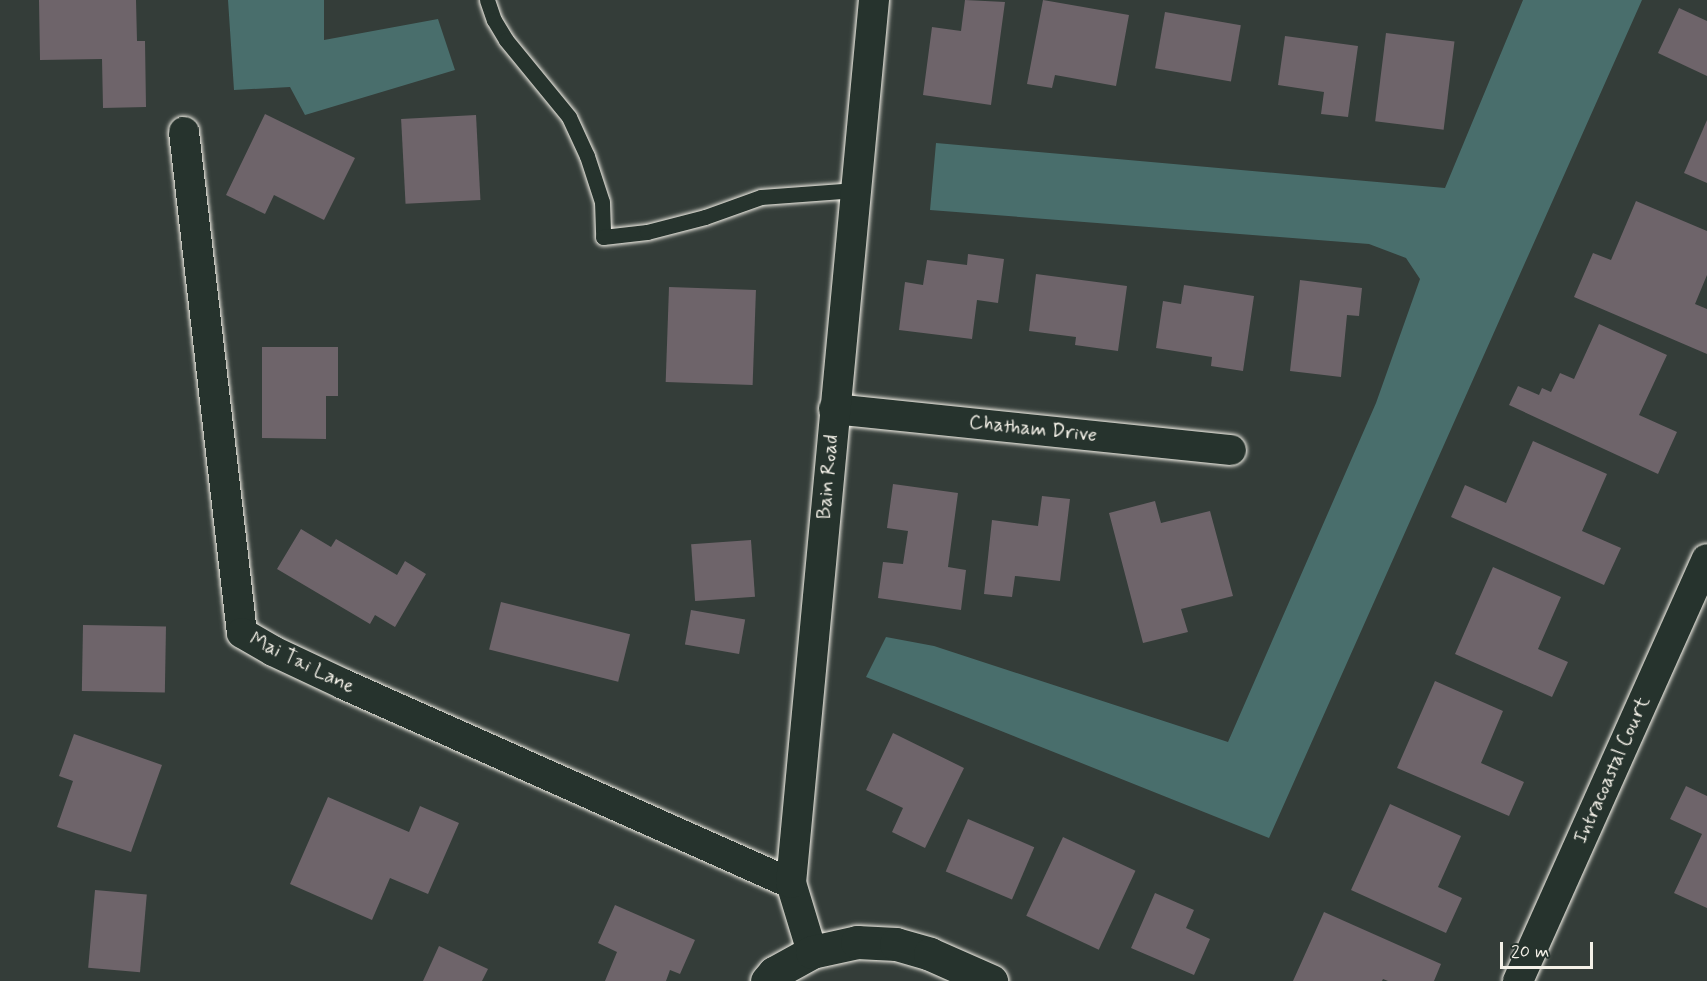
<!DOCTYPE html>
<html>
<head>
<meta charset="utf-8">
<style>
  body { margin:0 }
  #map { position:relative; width:1707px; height:981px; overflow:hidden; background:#343d39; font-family:Mynerve,sans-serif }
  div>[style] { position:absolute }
  .water>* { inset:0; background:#496e6c }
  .building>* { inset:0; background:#6e646a; transform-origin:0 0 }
  .roads { filter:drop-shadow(0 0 2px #f4f1e8) drop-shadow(0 0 2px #f4f1e8) }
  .lane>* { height:15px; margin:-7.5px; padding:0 7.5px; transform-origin:7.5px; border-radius:7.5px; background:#26332d }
  .street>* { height:30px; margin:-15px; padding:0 15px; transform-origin:15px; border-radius:15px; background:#26332d }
  .secondary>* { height:33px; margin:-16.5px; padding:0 16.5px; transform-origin:16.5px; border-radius:16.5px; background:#26332d }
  span { translate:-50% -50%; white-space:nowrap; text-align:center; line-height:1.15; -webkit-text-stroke:4.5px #26332d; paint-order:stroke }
  .street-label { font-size:20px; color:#f4f1e8 }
  .scale { position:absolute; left:1500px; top:942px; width:93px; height:27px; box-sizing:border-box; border:3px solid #f4f1e8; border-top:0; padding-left:8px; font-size:18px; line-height:21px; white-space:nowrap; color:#f4f1e8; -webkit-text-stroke:4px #26332d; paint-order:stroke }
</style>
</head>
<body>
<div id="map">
  <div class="water">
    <div style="clip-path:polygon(228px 0,324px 0,324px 40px,438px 19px,455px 70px,305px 115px,290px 87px,234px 90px)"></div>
    <div style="clip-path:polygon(1523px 0,1642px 0,1269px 838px,866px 677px,886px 637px,934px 646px,1228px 742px,1376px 403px,1420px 279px,1406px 258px,1369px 244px,930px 210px,936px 143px,1445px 188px)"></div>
  </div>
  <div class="building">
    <div style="clip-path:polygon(39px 0,136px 0,137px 41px,145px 41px,146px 107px,103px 108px,102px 59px,40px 60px)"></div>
    <div style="clip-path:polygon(965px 0,1005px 2px,991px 105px,923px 95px,932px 27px,961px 31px)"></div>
    <div style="clip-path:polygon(1043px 0,1129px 15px,1116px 86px,1055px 75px,1052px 88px,1027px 84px)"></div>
    <div style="clip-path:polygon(1679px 8px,1707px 21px,1707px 76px,1658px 53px)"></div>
    <div style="left:1165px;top:12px;width:77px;height:57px;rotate:10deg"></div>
    <div style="left:1386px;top:33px;width:69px;height:89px;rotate:7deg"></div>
    <div style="clip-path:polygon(1285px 36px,1358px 46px,1348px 117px,1321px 114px,1324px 92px,1278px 85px)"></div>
    <div style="clip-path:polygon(265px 114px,355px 158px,324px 220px,274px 195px,265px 214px,226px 195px)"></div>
    <div style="left:476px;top:115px;width:85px;height:75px;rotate:87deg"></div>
    <div style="clip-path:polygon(1707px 120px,1707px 183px,1684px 173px)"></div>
    <div style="clip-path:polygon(1636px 201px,1707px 231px,1707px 275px,1695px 304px,1707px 309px,1707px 354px,1574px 297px,1593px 253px,1611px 260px)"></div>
    <div style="clip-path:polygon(968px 254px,1004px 259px,998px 303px,977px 300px,972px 339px,899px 330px,905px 282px,923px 285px,927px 260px,967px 265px)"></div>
    <div style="clip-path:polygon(1036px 274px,1127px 286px,1118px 351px,1075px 345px,1076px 337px,1029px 331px)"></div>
    <div style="clip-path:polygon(1300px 280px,1362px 288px,1359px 316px,1347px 315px,1341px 377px,1290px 371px)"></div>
    <div style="clip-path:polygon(1184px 285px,1254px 296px,1243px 371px,1211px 366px,1212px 357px,1156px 348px,1163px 301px,1181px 304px)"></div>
    <div style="left:669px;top:287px;width:87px;height:95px;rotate:2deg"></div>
    <div style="clip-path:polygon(1599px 324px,1667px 355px,1639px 415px,1677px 432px,1658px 474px,1509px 405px,1518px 386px,1539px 395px,1542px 388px,1551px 392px,1560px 373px,1574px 379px)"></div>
    <div style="clip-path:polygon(262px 347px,338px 347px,338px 396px,326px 396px,326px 439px,262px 438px)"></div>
    <div style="clip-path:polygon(1533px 441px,1607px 474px,1582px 531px,1621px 548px,1604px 585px,1451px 517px,1465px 485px,1506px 503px)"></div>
    <div style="clip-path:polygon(893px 484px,958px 493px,948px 567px,966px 570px,961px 610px,878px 598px,883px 562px,903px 564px,908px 531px,887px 528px)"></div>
    <div style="clip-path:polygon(1042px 496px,1070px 499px,1060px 581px,1015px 576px,1012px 597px,984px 594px,992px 520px,1038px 526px)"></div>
    <div style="clip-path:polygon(1155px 501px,1161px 523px,1210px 511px,1233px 596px,1181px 609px,1188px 632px,1143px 643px,1109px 513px)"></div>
    <div style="clip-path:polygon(301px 529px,331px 547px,336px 539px,397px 575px,405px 561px,426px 574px,395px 627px,375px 615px,370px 624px,277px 569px)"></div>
    <div style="left:751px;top:540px;width:57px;height:60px;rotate:86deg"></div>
    <div style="clip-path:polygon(1493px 567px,1561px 597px,1538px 649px,1568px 662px,1552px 697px,1455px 654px)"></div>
    <div style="left:501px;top:602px;width:133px;height:49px;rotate:14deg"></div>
    <div style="left:691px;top:610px;width:55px;height:35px;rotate:10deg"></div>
    <div style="left:83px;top:625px;width:83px;height:66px;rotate:1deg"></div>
    <div style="clip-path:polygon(1435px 681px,1503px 711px,1481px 763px,1524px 782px,1509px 816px,1397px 768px)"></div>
    <div style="clip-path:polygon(893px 733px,964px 768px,925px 848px,892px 832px,903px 808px,866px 790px)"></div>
    <div style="clip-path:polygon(74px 734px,162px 765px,131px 852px,57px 827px,73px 781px,59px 776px)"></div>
    <div style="clip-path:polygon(1686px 786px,1707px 796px,1707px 908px,1674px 893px,1702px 834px,1670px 819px)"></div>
    <div style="clip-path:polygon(328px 797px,409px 832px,420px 806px,459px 823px,428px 894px,390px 878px,372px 920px,290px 884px)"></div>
    <div style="clip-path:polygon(1390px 804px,1461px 836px,1438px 887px,1462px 898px,1446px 933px,1351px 890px)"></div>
    <div style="left:968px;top:819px;width:72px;height:57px;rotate:23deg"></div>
    <div style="left:1063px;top:837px;width:80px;height:87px;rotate:25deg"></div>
    <div style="left:95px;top:890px;width:52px;height:78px;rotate:5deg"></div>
    <div style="clip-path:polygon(1155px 893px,1194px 910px,1186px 928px,1210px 939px,1194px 975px,1131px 948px)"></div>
    <div style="clip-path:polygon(615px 905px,695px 940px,680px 974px,670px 970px,666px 981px,605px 981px,617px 952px,598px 943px)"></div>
    <div style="clip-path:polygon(1324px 912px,1441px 964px,1434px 981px,1388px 981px,1383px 979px,1382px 981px,1293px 981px)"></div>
    <div style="clip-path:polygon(439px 946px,488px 969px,482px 981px,423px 981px)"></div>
  </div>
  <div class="roads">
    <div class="lane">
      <div style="left:487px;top:0;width:21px;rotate:71deg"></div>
      <div style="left:494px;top:20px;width:23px;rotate:59deg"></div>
      <div style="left:506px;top:40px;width:99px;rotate:50.7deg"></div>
      <div style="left:569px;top:117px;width:43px;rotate:65.2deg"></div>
      <div style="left:587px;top:156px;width:48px;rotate:71.9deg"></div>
      <div style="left:602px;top:202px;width:35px;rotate:88deg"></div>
      <div style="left:603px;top:237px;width:44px;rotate:-6.5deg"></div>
      <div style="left:647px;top:232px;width:60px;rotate:-14.5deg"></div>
      <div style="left:705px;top:217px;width:59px;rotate:-19.7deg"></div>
      <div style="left:761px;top:197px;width:95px;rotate:-4.2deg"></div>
    </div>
    <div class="street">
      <div style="left:184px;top:132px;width:504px;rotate:83.4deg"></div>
      <div style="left:242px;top:633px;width:36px;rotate:30deg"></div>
      <div style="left:273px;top:651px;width:77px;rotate:25.2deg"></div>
      <div style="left:343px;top:684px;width:490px;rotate:24deg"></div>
      <div style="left:834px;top:409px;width:399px;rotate:5.9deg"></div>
      <div style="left:812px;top:952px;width:72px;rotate:-106.9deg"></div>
      <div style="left:791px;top:883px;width:887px;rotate:-84.63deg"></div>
      <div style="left:1518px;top:981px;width:462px;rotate:-65.9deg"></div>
    </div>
    <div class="secondary">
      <div style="left:767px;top:981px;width:11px;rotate:-49deg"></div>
      <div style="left:774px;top:973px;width:43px;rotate:-28.9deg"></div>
      <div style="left:812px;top:952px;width:46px;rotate:-12.5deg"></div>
      <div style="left:857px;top:942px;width:39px;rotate:3deg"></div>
      <div style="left:896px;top:944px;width:35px;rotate:16deg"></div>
      <div style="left:930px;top:954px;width:67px;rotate:23.9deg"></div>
    </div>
  </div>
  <div class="street-label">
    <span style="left:1033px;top:429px;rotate:6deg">Chatham Drive</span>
    <span style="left:828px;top:477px;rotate:-85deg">Bain Road</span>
    <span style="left:302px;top:663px;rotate:26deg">Mai Tai Lane</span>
    <span style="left:1612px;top:770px;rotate:-66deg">Intracoastal Court</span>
  </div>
  <div class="scale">20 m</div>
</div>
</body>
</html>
